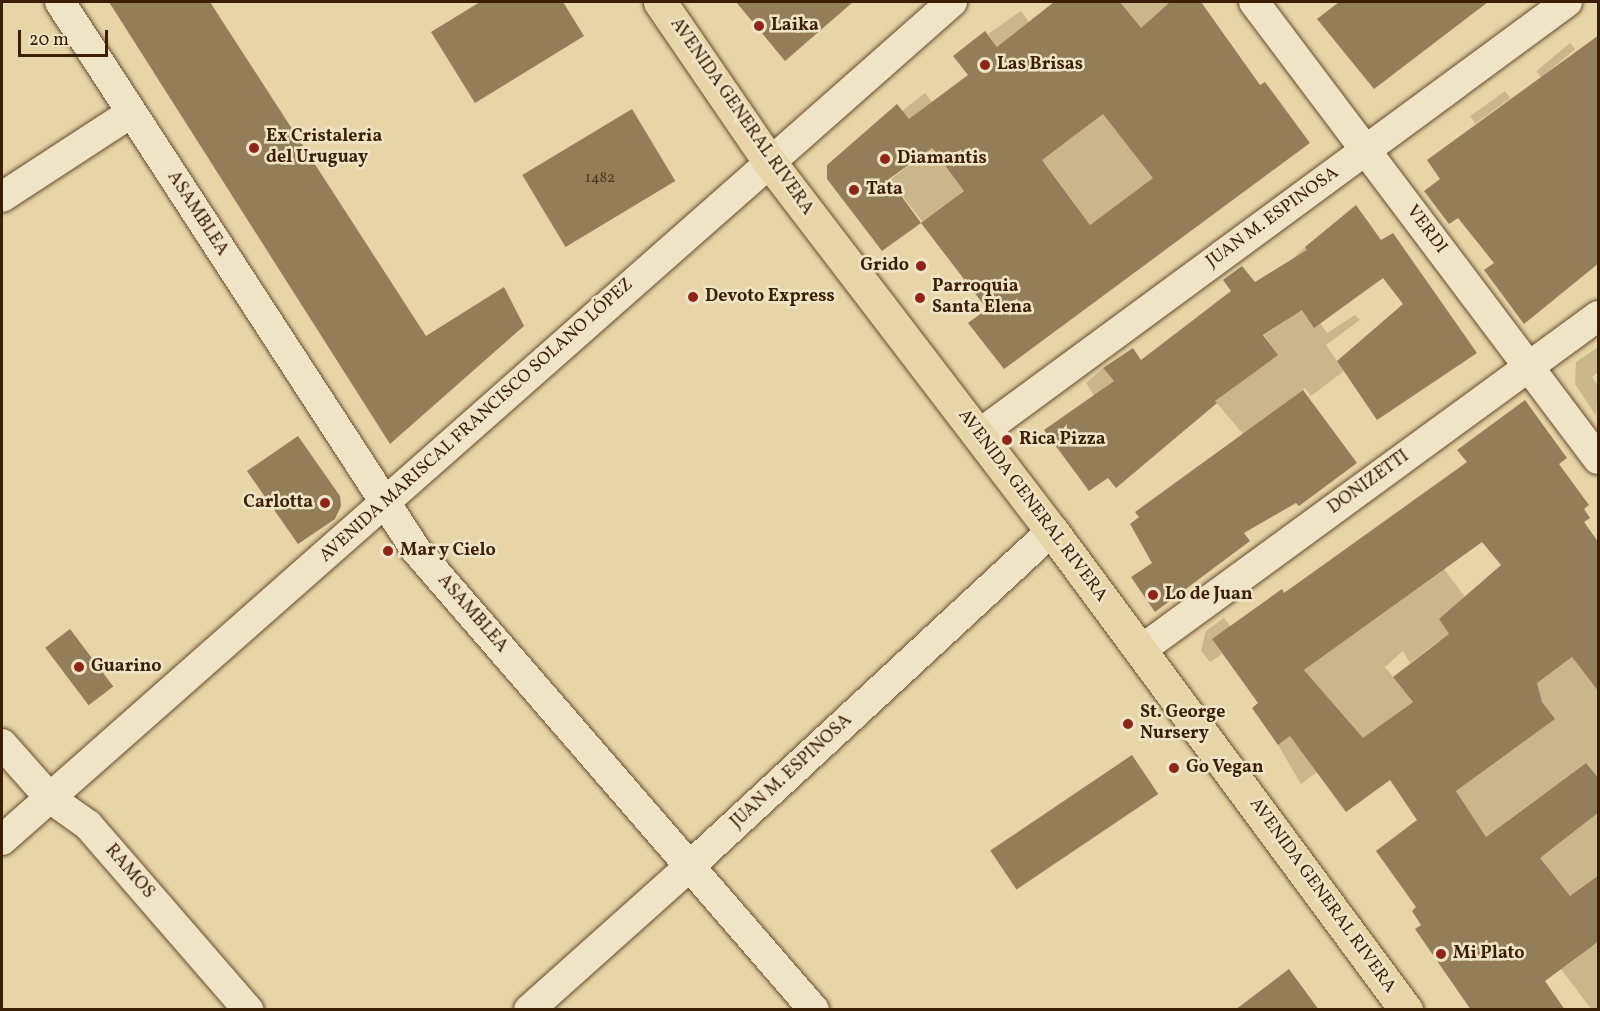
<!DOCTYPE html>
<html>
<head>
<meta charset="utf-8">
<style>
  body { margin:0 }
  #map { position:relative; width:1600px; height:1011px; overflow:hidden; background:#e7d5a7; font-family:Vollkorn,serif }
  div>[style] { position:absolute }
  .green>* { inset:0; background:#cab68b; transform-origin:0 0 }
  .building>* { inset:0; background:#947d59; transform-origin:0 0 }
  .roads { filter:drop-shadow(0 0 2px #664c2d) drop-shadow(0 0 2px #664c2d) }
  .minor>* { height:30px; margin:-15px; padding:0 15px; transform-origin:15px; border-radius:15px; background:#efe4c6 }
  .major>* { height:33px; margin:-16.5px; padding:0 16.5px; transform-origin:16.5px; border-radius:16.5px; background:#e7d5a7 }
  .dots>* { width:16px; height:16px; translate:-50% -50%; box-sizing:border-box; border:3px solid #efe4c6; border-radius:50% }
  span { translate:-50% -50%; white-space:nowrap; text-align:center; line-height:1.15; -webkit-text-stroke:5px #efe4c6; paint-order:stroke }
  .number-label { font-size:15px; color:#513619 }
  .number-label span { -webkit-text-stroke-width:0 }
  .poi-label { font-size:18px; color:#3b1e04; font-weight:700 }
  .left { translate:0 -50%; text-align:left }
  .right { translate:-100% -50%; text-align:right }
  .street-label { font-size:18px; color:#3b1e04 }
  .frame { position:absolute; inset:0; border:3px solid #3b1e04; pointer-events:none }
  .scale { position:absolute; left:18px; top:30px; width:90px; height:27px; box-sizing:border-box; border:3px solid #3b1e04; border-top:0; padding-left:8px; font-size:18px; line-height:21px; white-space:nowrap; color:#3b1e04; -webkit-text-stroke:4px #efe4c6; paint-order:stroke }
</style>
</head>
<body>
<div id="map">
  <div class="green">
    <div style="clip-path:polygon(1120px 2px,1170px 2px,1150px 20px,1200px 75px,1150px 113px,1125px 77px,1092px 100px,1132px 150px,1161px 128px,1184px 155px,1090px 225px,1044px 162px,1021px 180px,1037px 200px,1020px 214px,988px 174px,1021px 149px,991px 105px,1023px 80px,1067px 141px,1087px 126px,1062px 92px,1075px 82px,1066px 71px,1102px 45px,1125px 77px,1158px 51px)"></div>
    <div style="left:1021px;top:11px;width:47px;height:40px;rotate:55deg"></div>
    <div style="left:1570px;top:43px;width:8px;height:44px;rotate:50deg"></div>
    <div style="left:1505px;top:91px;width:9px;height:43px;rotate:54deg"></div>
    <div style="left:925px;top:93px;width:34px;height:29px;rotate:52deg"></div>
    <div style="left:931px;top:148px;width:54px;height:52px;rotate:52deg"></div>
    <div style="clip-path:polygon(1305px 247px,1338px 290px,1312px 311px,1327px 333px,1355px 315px,1360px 320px,1326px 345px,1344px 371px,1311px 396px,1305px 388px,1244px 435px,1215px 401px,1276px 353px,1264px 335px,1286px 321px,1281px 310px,1312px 289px,1291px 260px)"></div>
    <div style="clip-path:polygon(1598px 347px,1598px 372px,1592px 377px,1598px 386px,1596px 416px,1575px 384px,1576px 362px)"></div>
    <div style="clip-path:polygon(1103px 368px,1114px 381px,1102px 389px,1112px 423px,1086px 383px)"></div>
    <div style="clip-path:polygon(1444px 569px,1471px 605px,1443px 625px,1467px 662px,1459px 668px,1439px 641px,1410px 663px,1403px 651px,1385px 667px,1413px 702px,1301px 784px,1278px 745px,1333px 704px,1304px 670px)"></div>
    <div style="clip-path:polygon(1224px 618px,1231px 627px,1212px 639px,1222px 654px,1210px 662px,1201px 651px,1206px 631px)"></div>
    <div style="clip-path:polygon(1572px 657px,1593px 684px,1598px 681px,1598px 779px,1586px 763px,1486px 837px,1456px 791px,1554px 719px,1531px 687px)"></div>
    <div style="clip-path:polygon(1598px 812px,1598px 876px,1570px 896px,1533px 863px)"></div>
    <div style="clip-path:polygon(1598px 941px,1598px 1009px,1591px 1009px,1561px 969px)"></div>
  </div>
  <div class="building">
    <div style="clip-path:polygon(109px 2px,210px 2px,426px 336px,504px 287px,524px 326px,390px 444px)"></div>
    <div style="clip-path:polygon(480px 2px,563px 2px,584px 36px,475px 103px,431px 32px)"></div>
    <div style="clip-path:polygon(736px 2px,853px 2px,785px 61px)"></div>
    <div style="clip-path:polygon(evenodd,1054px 2px,1120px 2px,1141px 28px,1170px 2px,1201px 2px,1260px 85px,1265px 82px,1310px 143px,1004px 369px,968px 323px,987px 309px,921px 223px,882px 251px,827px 179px,827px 165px,897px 104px,909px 119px,968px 75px,953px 56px,985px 31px,997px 47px,1054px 2px,1103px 114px,1153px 178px,1090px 225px,1042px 160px,1103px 114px,1054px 2px,932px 148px,964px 191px,921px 223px,889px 179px,932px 148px)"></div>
    <div style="clip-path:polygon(1339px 2px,1488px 2px,1374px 89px,1317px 19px)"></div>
    <div style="clip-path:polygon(1599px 35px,1599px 263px,1524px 324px,1484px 270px,1494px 263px,1458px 218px,1449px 224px,1424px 191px,1440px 179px,1427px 160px)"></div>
    <div style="left:632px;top:109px;width:84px;height:128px;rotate:59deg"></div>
    <div style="clip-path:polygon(1356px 205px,1381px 240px,1393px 233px,1477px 353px,1377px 420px,1337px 361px,1403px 304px,1383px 278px,1314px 328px,1302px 310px,1263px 335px,1278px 355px,1215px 401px,1217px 403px,1116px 488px,1108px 478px,1089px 491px,1044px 430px,1114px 381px,1103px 368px,1133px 348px,1141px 360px,1231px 291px,1223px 280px,1242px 266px,1255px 282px,1307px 250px,1305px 247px)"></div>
    <div style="clip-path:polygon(1303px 390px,1357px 463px,1299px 506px,1296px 503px,1244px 533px,1250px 541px,1155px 612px,1131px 577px,1152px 563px,1130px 524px,1139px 517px,1135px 512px)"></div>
    <div style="clip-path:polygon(evenodd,1525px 400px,1567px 458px,1559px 464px,1589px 505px,1584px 509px,1590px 518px,1584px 522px,1599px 543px,1599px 692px,1572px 657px,1537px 683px,1542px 702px,1555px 719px,1456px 791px,1486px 837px,1586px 763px,1599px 779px,1599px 812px,1540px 858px,1570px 896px,1599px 875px,1599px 941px,1545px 981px,1565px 1010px,1471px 1010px,1415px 929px,1421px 925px,1412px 911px,1416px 907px,1376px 851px,1417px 820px,1390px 780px,1346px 812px,1290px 736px,1278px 745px,1252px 708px,1258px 703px,1212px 639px,1282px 589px,1284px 593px,1467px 462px,1457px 450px,1525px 400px,1482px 542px,1501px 565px,1439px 619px,1449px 634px,1393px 677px,1413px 702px,1363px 738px,1304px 670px,1482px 542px)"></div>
    <div style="clip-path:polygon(298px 436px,340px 496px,341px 506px,335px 519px,298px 544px,247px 471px)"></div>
    <div style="left:70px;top:629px;width:72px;height:31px;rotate:53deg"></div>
    <div style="left:1132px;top:755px;width:47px;height:171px;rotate:56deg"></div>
    <div style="clip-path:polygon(1289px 969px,1319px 1010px,1235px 1010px)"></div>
  </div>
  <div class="roads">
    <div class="minor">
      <div style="left:60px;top:2px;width:653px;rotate:56.99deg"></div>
      <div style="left:416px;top:550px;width:608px;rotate:49.13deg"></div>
      <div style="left:1254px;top:2px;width:572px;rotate:53.03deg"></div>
      <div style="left:2px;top:197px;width:154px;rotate:-33.1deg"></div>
      <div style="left:978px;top:435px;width:731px;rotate:-36.32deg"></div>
      <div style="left:1141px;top:650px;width:566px;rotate:-36.16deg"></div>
      <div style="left:2px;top:744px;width:72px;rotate:48.4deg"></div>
      <div style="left:50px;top:798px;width:47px;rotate:35.4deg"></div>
      <div style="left:88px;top:825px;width:245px;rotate:49.1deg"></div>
      <div style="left:2px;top:840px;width:1267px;rotate:-41.42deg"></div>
      <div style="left:529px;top:1010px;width:216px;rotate:-41.8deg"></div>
      <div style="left:690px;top:866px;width:493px;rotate:-42.8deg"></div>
    </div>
    <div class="major">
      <div style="left:660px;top:2px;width:191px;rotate:55.6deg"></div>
      <div style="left:768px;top:160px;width:467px;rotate:52.6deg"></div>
      <div style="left:1052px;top:531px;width:596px;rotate:53.53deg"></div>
    </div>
  </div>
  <div class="dots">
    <div style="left:759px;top:26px;background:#8f2418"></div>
    <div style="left:985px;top:65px;background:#8f2418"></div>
    <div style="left:254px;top:148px;background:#8f2418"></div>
    <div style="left:885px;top:159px;background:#8f2418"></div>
    <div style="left:854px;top:190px;background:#8f2418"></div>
    <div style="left:921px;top:266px;background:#8f2418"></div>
    <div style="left:693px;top:297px;background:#8f2418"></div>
    <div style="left:920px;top:298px;background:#8f2418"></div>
    <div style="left:1007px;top:440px;background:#8f2418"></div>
    <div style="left:325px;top:503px;background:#8f2418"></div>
    <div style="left:388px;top:551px;background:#8f2418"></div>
    <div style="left:1153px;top:595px;background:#8f2418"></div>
    <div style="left:79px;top:667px;background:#8f2418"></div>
    <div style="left:1128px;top:724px;background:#8f2418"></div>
    <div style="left:1174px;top:768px;background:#8f2418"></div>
    <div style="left:1441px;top:954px;background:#8f2418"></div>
  </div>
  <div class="number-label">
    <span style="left:600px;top:179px">1482</span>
  </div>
  <div class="poi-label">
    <span class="left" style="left:771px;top:26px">Laika</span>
    <span class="left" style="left:997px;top:65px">Las Brisas</span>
    <span class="left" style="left:266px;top:148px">Ex Cristaleria<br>del Uruguay</span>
    <span class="left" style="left:897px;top:159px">Diamantis</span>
    <span class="left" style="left:866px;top:190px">Tata</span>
    <span class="right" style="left:909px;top:266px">Grido</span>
    <span class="left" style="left:932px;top:298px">Parroquia<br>Santa Elena</span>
    <span class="left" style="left:705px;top:297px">Devoto Express</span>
    <span class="left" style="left:1019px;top:440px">Rica Pizza</span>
    <span class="right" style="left:313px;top:503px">Carlotta</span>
    <span class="left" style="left:400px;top:551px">Mar y Cielo</span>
    <span class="left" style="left:1165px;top:595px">Lo de Juan</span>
    <span class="left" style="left:91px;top:667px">Guarino</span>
    <span class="left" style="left:1140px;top:724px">St. George<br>Nursery</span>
    <span class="left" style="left:1186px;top:768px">Go Vegan</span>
    <span class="left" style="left:1453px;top:954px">Mi Plato</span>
  </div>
  <div class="street-label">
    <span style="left:741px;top:117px;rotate:55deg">AVENIDA GENERAL RIVERA</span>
    <span style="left:197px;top:214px;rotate:57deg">ASAMBLEA</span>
    <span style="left:1273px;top:218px;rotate:-36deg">JUAN M. ESPINOSA</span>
    <span style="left:1426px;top:230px;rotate:53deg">VERDI</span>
    <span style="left:477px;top:421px;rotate:-42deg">AVENIDA MARISCAL FRANCISCO SOLANO LÓPEZ</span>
    <span style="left:1369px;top:483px;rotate:-36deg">DONIZETTI</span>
    <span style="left:1032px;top:506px;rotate:53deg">AVENIDA GENERAL RIVERA</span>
    <span style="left:472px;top:614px;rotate:49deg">ASAMBLEA</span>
    <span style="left:792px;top:772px;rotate:-43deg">JUAN M. ESPINOSA</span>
    <span style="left:129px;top:872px;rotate:49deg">RAMOS</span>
    <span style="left:1322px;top:896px;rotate:54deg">AVENIDA GENERAL RIVERA</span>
  </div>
  <div class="frame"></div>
  <div class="scale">20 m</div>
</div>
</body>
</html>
